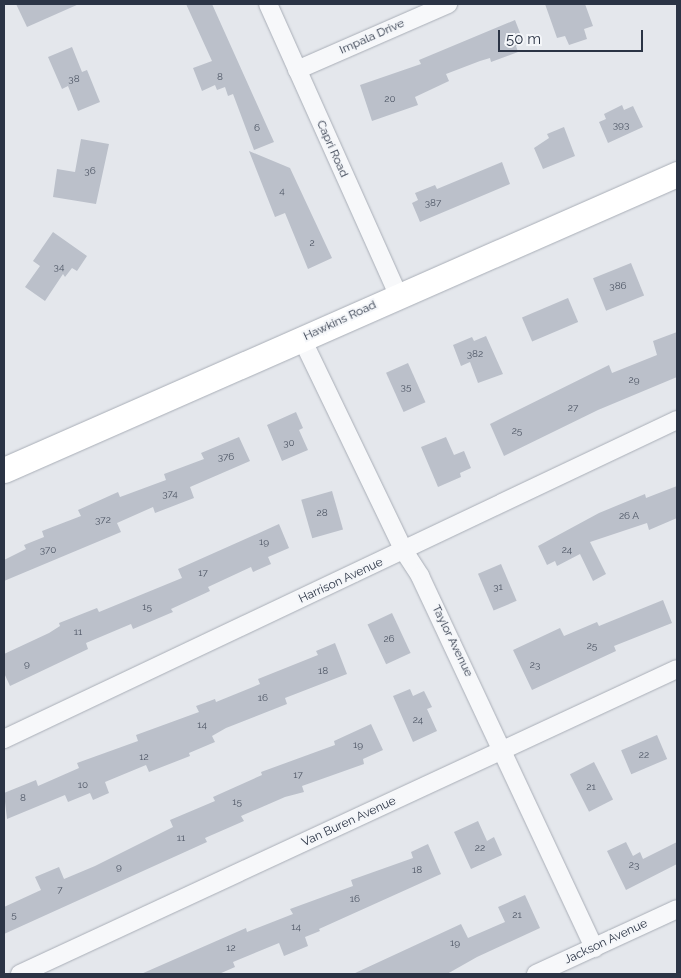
<!DOCTYPE html>
<html>
<head>
<meta charset="utf-8">
<style>
  body { margin:0 }
  #map { position:relative; width:681px; height:978px; overflow:hidden; background:#e4e7ec; font-family:Raleway,sans-serif }
  div>[style] { position:absolute }
  .building>* { inset:0; background:#bbc0ca; transform-origin:0 0 }
  .roads { filter:drop-shadow(0 0 1px #a9aeb7) drop-shadow(0 0 1px #a9aeb7) }
  .street>* { height:18px; margin:-9px; padding:0 9px; transform-origin:9px; border-radius:9px; background:#f7f8fa }
  .secondary>* { height:25px; margin:-12.5px; padding:0 12.5px; transform-origin:12.5px; border-radius:12.5px; background:#fff }
  span { translate:-50% -50%; white-space:nowrap; text-align:center; line-height:1.15; -webkit-text-stroke:4px #f4f6f9; paint-order:stroke }
  .number-label { font-size:10px; color:#4f5766 }
  .number-label span { -webkit-text-stroke-width:0 }
  .street-label { font-size:12px; color:#2b3445 }
  .frame { position:absolute; inset:0; border:5px solid #2b3445; pointer-events:none }
  .scale { position:absolute; left:498px; top:30px; width:145px; height:22px; box-sizing:border-box; border:2px solid #2b3445; border-top:0; padding-left:6px; font-size:15px; line-height:18px; white-space:nowrap; color:#2b3445; -webkit-text-stroke:4px #f4f6f9; paint-order:stroke }
</style>
</head>
<body>
<div id="map">
  <div class="building">
    <div style="clip-path:polygon(16px 4px,79px 4px,27px 27px)"></div>
    <div style="clip-path:polygon(186px 4px,212px 4px,274px 142px,254px 150px,233px 94px,228px 96px,225px 87px,217px 90px,215px 85px,202px 91px,193px 68px,212px 61px)"></div>
    <div style="clip-path:polygon(545px 4px,585px 4px,593px 26px,584px 29px,587px 39px,569px 45px,565px 36px,557px 38px)"></div>
    <div style="clip-path:polygon(515px 20px,524px 43px,516px 46px,518px 52px,491px 62px,490px 58px,480px 61px,446px 74px,449px 81px,415px 97px,418px 105px,372px 121px,360px 85px,421px 64px,419px 60px)"></div>
    <div style="clip-path:polygon(72px 47px,82px 72px,87px 70px,100px 102px,78px 111px,68px 86px,62px 89px,48px 57px)"></div>
    <div style="clip-path:polygon(622px 105px,624px 110px,633px 106px,643px 127px,608px 143px,599px 122px,606px 119px,604px 114px)"></div>
    <div style="clip-path:polygon(564px 127px,575px 156px,543px 169px,534px 148px,549px 138px,547px 134px)"></div>
    <div style="clip-path:polygon(81px 139px,109px 144px,96px 204px,53px 197px,57px 169px,75px 172px)"></div>
    <div style="clip-path:polygon(249px 151px,290px 168px,332px 258px,308px 269px,285px 213px,275px 217px)"></div>
    <div style="clip-path:polygon(502px 162px,510px 184px,420px 222px,412px 203px,418px 200px,415px 193px,435px 185px,437px 189px)"></div>
    <div style="clip-path:polygon(53px 232px,87px 256px,77px 271px,72px 268px,65px 277px,63px 274px,45px 301px,25px 287px,40px 266px,33px 261px)"></div>
    <div style="left:631px;top:263px;width:35px;height:41px;rotate:68deg"></div>
    <div style="left:568px;top:298px;width:26px;height:50px;rotate:67deg"></div>
    <div style="clip-path:polygon(677px 332px,677px 377px,598px 410px,504px 456px,490px 424px,609px 365px,612px 373px,657px 355px,653px 341px)"></div>
    <div style="clip-path:polygon(486px 336px,503px 374px,478px 383px,470px 362px,461px 366px,453px 345px,472px 337px,474px 341px)"></div>
    <div style="left:408px;top:363px;width:43px;height:24px;rotate:66deg"></div>
    <div style="clip-path:polygon(296px 412px,303px 428px,299px 430px,308px 450px,282px 461px,267px 425px)"></div>
    <div style="clip-path:polygon(239px 437px,250px 461px,190px 487px,194px 498px,155px 513px,153px 507px,117px 523px,121px 532px,4px 581px,4px 560px,26px 549px,24px 545px,44px 537px,42px 531px,81px 516px,78px 510px,118px 492px,120px 497px,166px 480px,164px 474px,204px 459px,201px 453px)"></div>
    <div style="clip-path:polygon(446px 437px,454px 455px,464px 451px,471px 468px,460px 473px,461px 477px,438px 487px,421px 447px)"></div>
    <div style="clip-path:polygon(677px 486px,677px 518px,649px 530px,647px 523px,590px 542px,606px 574px,593px 581px,580px 554px,557px 566px,555px 561px,547px 565px,538px 546px,599px 513px,645px 494px,646px 498px)"></div>
    <div style="left:332px;top:491px;width:40px;height:32px;rotate:74deg"></div>
    <div style="clip-path:polygon(279px 524px,289px 548px,268px 557px,271px 564px,253px 572px,251px 567px,208px 587px,210px 591px,171px 609px,173px 612px,133px 629px,131px 624px,86px 643px,88px 649px,10px 686px,4px 673px,4px 654px,49px 633px,60px 626px,59px 623px,97px 608px,99px 612px,182px 578px,178px 569px)"></div>
    <div style="left:501px;top:564px;width:40px;height:25px;rotate:67deg"></div>
    <div style="clip-path:polygon(663px 600px,672px 623px,614px 646px,616px 651px,532px 690px,513px 650px,560px 628px,564px 636px,597px 622px,599px 626px)"></div>
    <div style="left:392px;top:613px;width:44px;height:27px;rotate:65deg"></div>
    <div style="clip-path:polygon(335px 643px,347px 674px,285px 698px,287px 704px,226px 728px,212px 736px,215px 742px,189px 753px,190px 756px,149px 772px,146px 765px,105px 782px,109px 793px,93px 800px,90px 793px,68px 802px,65px 795px,7px 819px,4px 793px,36px 780px,38px 786px,79px 768px,77px 763px,138px 741px,136px 735px,199px 712px,196px 706px,215px 699px,216px 702px,260px 684px,258px 679px,318px 655px,316px 651px)"></div>
    <div style="clip-path:polygon(410px 689px,413px 696px,424px 691px,432px 707px,427px 709px,437px 731px,413px 742px,393px 696px)"></div>
    <div style="clip-path:polygon(371px 724px,383px 750px,363px 759px,364px 764px,302px 786px,304px 792px,285px 797px,241px 816px,244px 821px,205px 838px,207px 842px,4px 934px,4px 907px,41px 890px,35px 877px,59px 867px,64px 879px,95px 866px,173px 827px,170px 820px,215px 801px,213px 797px,262px 775px,261px 772px,335px 745px,334px 741px)"></div>
    <div style="left:657px;top:735px;width:26px;height:39px;rotate:67deg"></div>
    <div style="left:594px;top:762px;width:42px;height:27px;rotate:63deg"></div>
    <div style="clip-path:polygon(478px 821px,487px 841px,494px 837px,502px 855px,471px 869px,454px 832px)"></div>
    <div style="clip-path:polygon(626px 842px,633px 856px,640px 852px,643px 859px,677px 842px,677px 864px,626px 890px,607px 851px)"></div>
    <div style="clip-path:polygon(428px 844px,441px 874px,319px 929px,320px 931px,305px 937px,308px 946px,284px 956px,279px 943px,233px 962px,235px 967px,219px 974px,141px 974px,246px 928px,247px 932px,293px 914px,290px 909px,353px 886px,351px 880px,413px 858px,411px 852px)"></div>
    <div style="clip-path:polygon(525px 895px,540px 928px,477px 957px,447px 974px,353px 974px,461px 924px,468px 938px,505px 922px,498px 907px)"></div>
  </div>
  <div class="roads">
    <div class="street">
      <div style="left:268px;top:4px;width:319px;rotate:65.9deg"></div>
      <div style="left:297px;top:70px;width:165px;rotate:-23.6deg"></div>
      <div style="left:302px;top:339px;width:235px;rotate:64.3deg"></div>
      <div style="left:404px;top:551px;width:30px;rotate:57deg"></div>
      <div style="left:420px;top:576px;width:411px;rotate:64.9deg"></div>
      <div style="left:4px;top:739px;width:745px;rotate:-25.36deg"></div>
      <div style="left:20px;top:974px;width:724px;rotate:-24.9deg"></div>
      <div style="left:536px;top:974px;width:155px;rotate:-24.7deg"></div>
    </div>
    <div class="secondary">
      <div style="left:4px;top:470px;width:735px;rotate:-23.74deg"></div>
    </div>
  </div>
  <div class="number-label">
    <span style="left:220px;top:77px">8</span>
    <span style="left:74px;top:79px">38</span>
    <span style="left:390px;top:99px">20</span>
    <span style="left:621px;top:125px">393</span>
    <span style="left:257px;top:128px">6</span>
    <span style="left:90px;top:171px">36</span>
    <span style="left:282px;top:191px">4</span>
    <span style="left:433px;top:203px">387</span>
    <span style="left:312px;top:243px">2</span>
    <span style="left:59px;top:267px">34</span>
    <span style="left:618px;top:286px">386</span>
    <span style="left:475px;top:354px">382</span>
    <span style="left:634px;top:380px">29</span>
    <span style="left:406px;top:387px">35</span>
    <span style="left:573px;top:408px">27</span>
    <span style="left:517px;top:431px">25</span>
    <span style="left:289px;top:443px">30</span>
    <span style="left:226px;top:457px">376</span>
    <span style="left:170px;top:494px">374</span>
    <span style="left:322px;top:513px">28</span>
    <span style="left:629px;top:516px">26 A</span>
    <span style="left:103px;top:520px">372</span>
    <span style="left:264px;top:542px">19</span>
    <span style="left:48px;top:550px">370</span>
    <span style="left:567px;top:550px">24</span>
    <span style="left:203px;top:573px">17</span>
    <span style="left:498px;top:587px">31</span>
    <span style="left:147px;top:607px">15</span>
    <span style="left:78px;top:632px">11</span>
    <span style="left:389px;top:639px">26</span>
    <span style="left:592px;top:646px">25</span>
    <span style="left:27px;top:664px">9</span>
    <span style="left:535px;top:665px">23</span>
    <span style="left:323px;top:671px">18</span>
    <span style="left:263px;top:698px">16</span>
    <span style="left:418px;top:720px">24</span>
    <span style="left:202px;top:725px">14</span>
    <span style="left:358px;top:745px">19</span>
    <span style="left:644px;top:755px">22</span>
    <span style="left:144px;top:757px">12</span>
    <span style="left:298px;top:775px">17</span>
    <span style="left:83px;top:785px">10</span>
    <span style="left:591px;top:787px">21</span>
    <span style="left:23px;top:798px">8</span>
    <span style="left:237px;top:802px">15</span>
    <span style="left:181px;top:838px">11</span>
    <span style="left:480px;top:848px">22</span>
    <span style="left:634px;top:865px">23</span>
    <span style="left:119px;top:867px">9</span>
    <span style="left:417px;top:870px">18</span>
    <span style="left:60px;top:890px">7</span>
    <span style="left:355px;top:899px">16</span>
    <span style="left:14px;top:915px">5</span>
    <span style="left:517px;top:915px">21</span>
    <span style="left:296px;top:927px">14</span>
    <span style="left:455px;top:943px">19</span>
    <span style="left:231px;top:948px">12</span>
  </div>
  <div class="street-label">
    <span style="left:372px;top:37px;rotate:-24deg">Impala Drive</span>
    <span style="left:332px;top:149px;rotate:66deg">Capri Road</span>
    <span style="left:340px;top:321px;rotate:-25deg">Hawkins Road</span>
    <span style="left:341px;top:581px;rotate:-25deg">Harrison Avenue</span>
    <span style="left:452px;top:641px;rotate:64deg">Taylor Avenue</span>
    <span style="left:349px;top:822px;rotate:-25deg">Van Buren Avenue</span>
    <span style="left:606px;top:942px;rotate:-25deg">Jackson Avenue</span>
  </div>
  <div class="frame"></div>
  <div class="scale">50 m</div>
</div>
</body>
</html>
